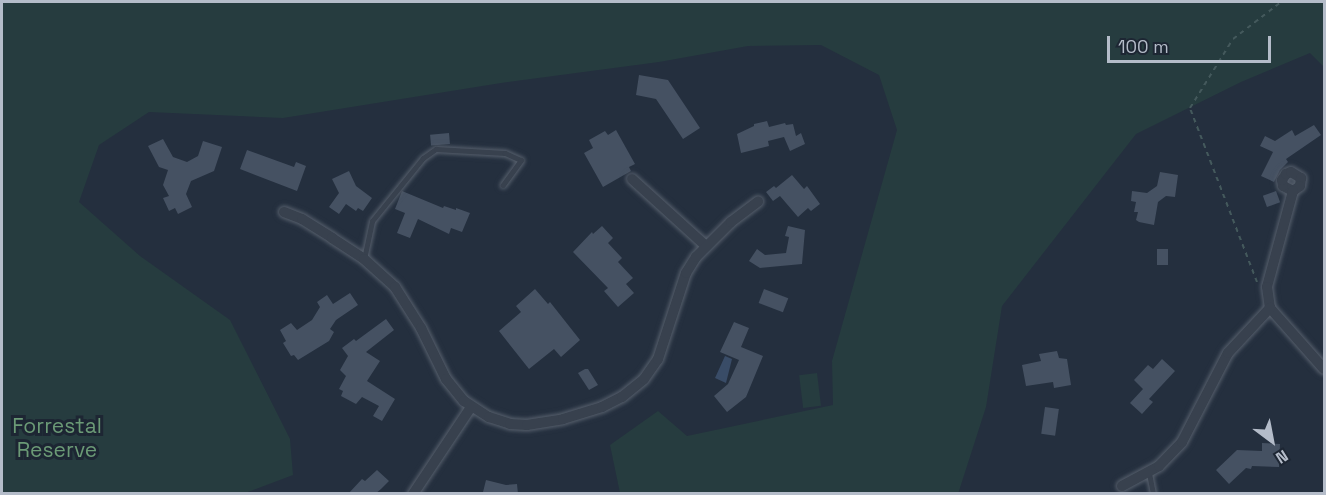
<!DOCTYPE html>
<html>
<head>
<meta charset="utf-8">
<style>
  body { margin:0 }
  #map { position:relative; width:1326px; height:495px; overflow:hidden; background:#242f3e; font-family:"Space Grotesk",sans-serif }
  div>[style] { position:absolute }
  .green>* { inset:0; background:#263c3f; transform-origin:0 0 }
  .water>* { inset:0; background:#394c67 }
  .building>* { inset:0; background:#455162; transform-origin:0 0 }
  .path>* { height:2px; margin-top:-1px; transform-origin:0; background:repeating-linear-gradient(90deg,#44595c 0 4.5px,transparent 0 9px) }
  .roads { filter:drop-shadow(0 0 2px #565f6c) drop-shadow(0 0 2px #565f6c) }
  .lane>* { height:5px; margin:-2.5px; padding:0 2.5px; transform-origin:2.5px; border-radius:2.5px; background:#38414e }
  .street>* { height:10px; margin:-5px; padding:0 5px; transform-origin:5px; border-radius:5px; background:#38414e }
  span { translate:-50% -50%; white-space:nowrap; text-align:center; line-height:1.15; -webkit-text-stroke:6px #1d2633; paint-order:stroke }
  .park-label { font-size:21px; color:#6b9a76 }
  .frame { position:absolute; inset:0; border:3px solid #b4bcc9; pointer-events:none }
  .north { position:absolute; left:1242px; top:411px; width:60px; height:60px; -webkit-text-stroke:4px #1d2633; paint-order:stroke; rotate:148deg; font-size:16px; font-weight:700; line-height:24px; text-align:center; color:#b4bcc9 }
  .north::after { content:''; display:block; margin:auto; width:21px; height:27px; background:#b4bcc9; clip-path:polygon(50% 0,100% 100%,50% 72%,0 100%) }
  .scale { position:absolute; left:1107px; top:36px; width:164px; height:27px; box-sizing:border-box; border:3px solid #b4bcc9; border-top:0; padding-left:8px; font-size:18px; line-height:21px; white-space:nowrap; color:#b4bcc9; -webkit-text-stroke:4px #1d2633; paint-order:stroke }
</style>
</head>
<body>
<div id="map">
  <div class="green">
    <div style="clip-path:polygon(2px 2px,1324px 2px,1324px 67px,1310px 53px,1241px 82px,1136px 134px,1002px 306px,986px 407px,958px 494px,620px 493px,610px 445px,658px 411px,687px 436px,833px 405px,832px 361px,897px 130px,879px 75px,821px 45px,748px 46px,659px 62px,501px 83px,283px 118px,149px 112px,99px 145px,79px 202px,140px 256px,230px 320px,290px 439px,293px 475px,245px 493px,2px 493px)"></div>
    <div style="left:817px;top:373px;width:33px;height:18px;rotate:83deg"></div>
  </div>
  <div class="water">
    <div style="clip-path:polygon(725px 356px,732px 359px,726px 383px,715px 378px)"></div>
  </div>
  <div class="building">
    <div style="clip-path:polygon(639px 75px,668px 80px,700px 128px,683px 139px,656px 99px,636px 95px)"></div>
    <div style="clip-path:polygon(767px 121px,769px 127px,785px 123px,786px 125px,793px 124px,796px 136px,801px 133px,805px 144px,790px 151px,784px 137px,768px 141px,769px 146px,741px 153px,737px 134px,754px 126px,754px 124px)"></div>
    <div style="clip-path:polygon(1314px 125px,1321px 135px,1286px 159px,1288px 162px,1280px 170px,1274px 182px,1261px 176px,1273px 152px,1260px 146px,1265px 136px,1275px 141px,1292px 130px,1295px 136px)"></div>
    <div style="clip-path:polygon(616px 130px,635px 164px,629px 167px,631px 171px,603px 187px,584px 153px,593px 148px,589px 140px,605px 131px,608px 135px)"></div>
    <div style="left:449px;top:133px;width:11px;height:19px;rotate:85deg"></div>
    <div style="clip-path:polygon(163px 139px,173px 157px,187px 162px,198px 156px,203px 141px,222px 147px,214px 171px,191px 181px,186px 194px,192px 207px,178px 214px,175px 208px,169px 211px,163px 198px,169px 196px,163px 185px,168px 170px,159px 167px,148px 146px)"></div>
    <div style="clip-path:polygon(247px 150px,294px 167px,296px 162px,306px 166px,297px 191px,240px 169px)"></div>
    <div style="clip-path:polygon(349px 171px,356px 186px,372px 198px,363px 211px,358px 208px,356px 211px,346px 204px,339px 214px,329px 207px,339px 193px,332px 179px)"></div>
    <div style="clip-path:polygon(1160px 172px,1178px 175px,1175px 197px,1166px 196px,1158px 202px,1154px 225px,1139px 222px,1136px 220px,1138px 212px,1134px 212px,1136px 202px,1131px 201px,1132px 191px,1147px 193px,1157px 186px)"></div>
    <div style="clip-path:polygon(792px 175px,804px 189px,807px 186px,820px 204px,811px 211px,808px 208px,798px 217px,780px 196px,773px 201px,766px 192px,774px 186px,776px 188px)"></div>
    <div style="clip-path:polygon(402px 191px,443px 208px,444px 206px,456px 210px,456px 208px,470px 213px,462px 232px,451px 228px,449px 234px,418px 219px,410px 238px,397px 233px,405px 213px,395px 209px)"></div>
    <div style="left:1276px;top:191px;width:12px;height:14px;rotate:70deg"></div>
    <div style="clip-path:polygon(602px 226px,613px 238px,608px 243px,622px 258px,618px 262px,633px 278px,626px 284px,634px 293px,618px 307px,604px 291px,608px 288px,573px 252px,592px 232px,593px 234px)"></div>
    <div style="clip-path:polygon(788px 226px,805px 230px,802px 264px,760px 268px,749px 261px,757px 249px,765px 255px,786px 253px,789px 237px,785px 236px)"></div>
    <div style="left:1157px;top:249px;width:11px;height:16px"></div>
    <div style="clip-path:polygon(535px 289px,548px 304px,550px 302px,580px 340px,561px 357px,554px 349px,529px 369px,499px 331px,521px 312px,516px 306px)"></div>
    <div style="left:764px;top:289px;width:26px;height:15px;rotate:21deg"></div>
    <div style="clip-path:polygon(350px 293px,358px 305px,336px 320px,330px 329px,334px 332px,329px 341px,298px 360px,294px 355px,291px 356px,283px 343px,286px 341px,280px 330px,291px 323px,297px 330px,312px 320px,320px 307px,317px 302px,327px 295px,333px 304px)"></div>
    <div style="clip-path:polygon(386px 319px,394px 330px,366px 352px,380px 361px,367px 381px,395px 399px,382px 421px,373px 416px,379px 406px,362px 397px,356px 404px,341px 396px,343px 391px,339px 389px,346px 376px,340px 370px,348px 356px,342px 348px,354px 339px,356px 341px)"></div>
    <div style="clip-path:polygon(734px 322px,749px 328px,741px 347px,763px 356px,746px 397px,727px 412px,714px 396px,728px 384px,739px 360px,720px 352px)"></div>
    <div style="clip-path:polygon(1057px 351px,1059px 358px,1067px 359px,1071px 385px,1054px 388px,1053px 382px,1026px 386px,1022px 365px,1041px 361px,1039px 354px)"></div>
    <div style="clip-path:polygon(1162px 359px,1175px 371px,1149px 399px,1153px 402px,1142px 414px,1130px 403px,1143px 389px,1134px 380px,1148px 365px,1153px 369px)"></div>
    <div style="clip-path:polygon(585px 369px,588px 369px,598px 385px,589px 390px,578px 373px)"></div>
    <div style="left:1045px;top:407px;width:14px;height:27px;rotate:8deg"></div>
    <div style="clip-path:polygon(1262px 443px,1280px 444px,1279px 467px,1252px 466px,1251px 469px,1246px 468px,1229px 484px,1216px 470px,1237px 450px,1262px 451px)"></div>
    <div style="clip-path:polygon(377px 470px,389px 481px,381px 489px,375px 494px,348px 494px,362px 479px,365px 481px)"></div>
    <div style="clip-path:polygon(486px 480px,506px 485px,517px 484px,518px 494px,483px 492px)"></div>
  </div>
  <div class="path">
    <div style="left:1257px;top:282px;width:186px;rotate:-111.1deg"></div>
    <div style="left:1190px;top:108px;width:81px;rotate:-58.1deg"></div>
    <div style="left:1233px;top:39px;width:61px;rotate:-37.6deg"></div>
  </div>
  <div class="roads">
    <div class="lane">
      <div style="left:364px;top:259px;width:39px;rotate:-78deg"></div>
      <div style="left:372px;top:221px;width:81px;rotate:-51deg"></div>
      <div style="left:423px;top:158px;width:16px;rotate:-35deg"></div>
      <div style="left:436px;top:149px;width:69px;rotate:3.3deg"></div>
      <div style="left:505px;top:153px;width:17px;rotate:24deg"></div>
      <div style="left:521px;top:160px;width:31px;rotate:126deg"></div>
      <div style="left:1149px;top:473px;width:21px;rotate:79deg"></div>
    </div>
    <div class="street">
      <div style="left:632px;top:179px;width:100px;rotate:42.2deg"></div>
      <div style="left:1293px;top:191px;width:11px;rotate:-153deg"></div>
      <div style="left:1283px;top:186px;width:6px;rotate:-99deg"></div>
      <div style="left:1282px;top:180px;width:7px;rotate:-56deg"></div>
      <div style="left:1286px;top:174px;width:5px;rotate:-22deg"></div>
      <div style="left:1291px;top:172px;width:12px;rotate:31deg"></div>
      <div style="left:1301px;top:178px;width:8px;rotate:97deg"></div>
      <div style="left:1300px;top:186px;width:9px;rotate:144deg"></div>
      <div style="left:1293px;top:191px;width:99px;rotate:105.2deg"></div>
      <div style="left:1267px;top:287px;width:21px;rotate:82deg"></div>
      <div style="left:1270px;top:308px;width:81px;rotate:48.5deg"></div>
      <div style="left:284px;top:212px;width:19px;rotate:21deg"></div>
      <div style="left:302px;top:219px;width:36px;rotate:32deg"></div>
      <div style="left:332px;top:238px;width:38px;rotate:33deg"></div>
      <div style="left:364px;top:259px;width:42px;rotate:42.1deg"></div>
      <div style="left:395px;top:287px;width:49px;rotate:57.6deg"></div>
      <div style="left:421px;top:328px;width:57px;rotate:63.9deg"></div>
      <div style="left:446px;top:379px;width:28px;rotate:51deg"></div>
      <div style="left:464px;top:401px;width:30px;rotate:33deg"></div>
      <div style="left:489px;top:417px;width:22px;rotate:18deg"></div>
      <div style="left:510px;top:424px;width:17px;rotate:3deg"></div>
      <div style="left:527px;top:425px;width:36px;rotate:-9deg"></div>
      <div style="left:563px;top:419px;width:41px;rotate:-17.1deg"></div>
      <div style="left:602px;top:407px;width:22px;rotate:-27deg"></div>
      <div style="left:622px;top:397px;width:28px;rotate:-39deg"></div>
      <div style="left:644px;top:379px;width:24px;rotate:-55deg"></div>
      <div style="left:658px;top:359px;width:90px;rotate:-72deg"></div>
      <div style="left:686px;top:273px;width:19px;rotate:-58deg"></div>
      <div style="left:696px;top:257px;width:49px;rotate:-45deg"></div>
      <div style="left:731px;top:222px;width:34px;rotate:-37deg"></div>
      <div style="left:1122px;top:486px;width:42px;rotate:-28.4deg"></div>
      <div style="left:1159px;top:466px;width:33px;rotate:-46deg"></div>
      <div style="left:1182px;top:442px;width:100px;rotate:-62.7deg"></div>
      <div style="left:1228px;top:353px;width:62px;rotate:-47deg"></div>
      <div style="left:413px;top:494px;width:105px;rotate:-56.3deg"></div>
    </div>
  </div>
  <div class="park-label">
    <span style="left:57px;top:438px">Forrestal<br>Reserve</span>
  </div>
  <div class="frame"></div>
  <div class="north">N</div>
  <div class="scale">100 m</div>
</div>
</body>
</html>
